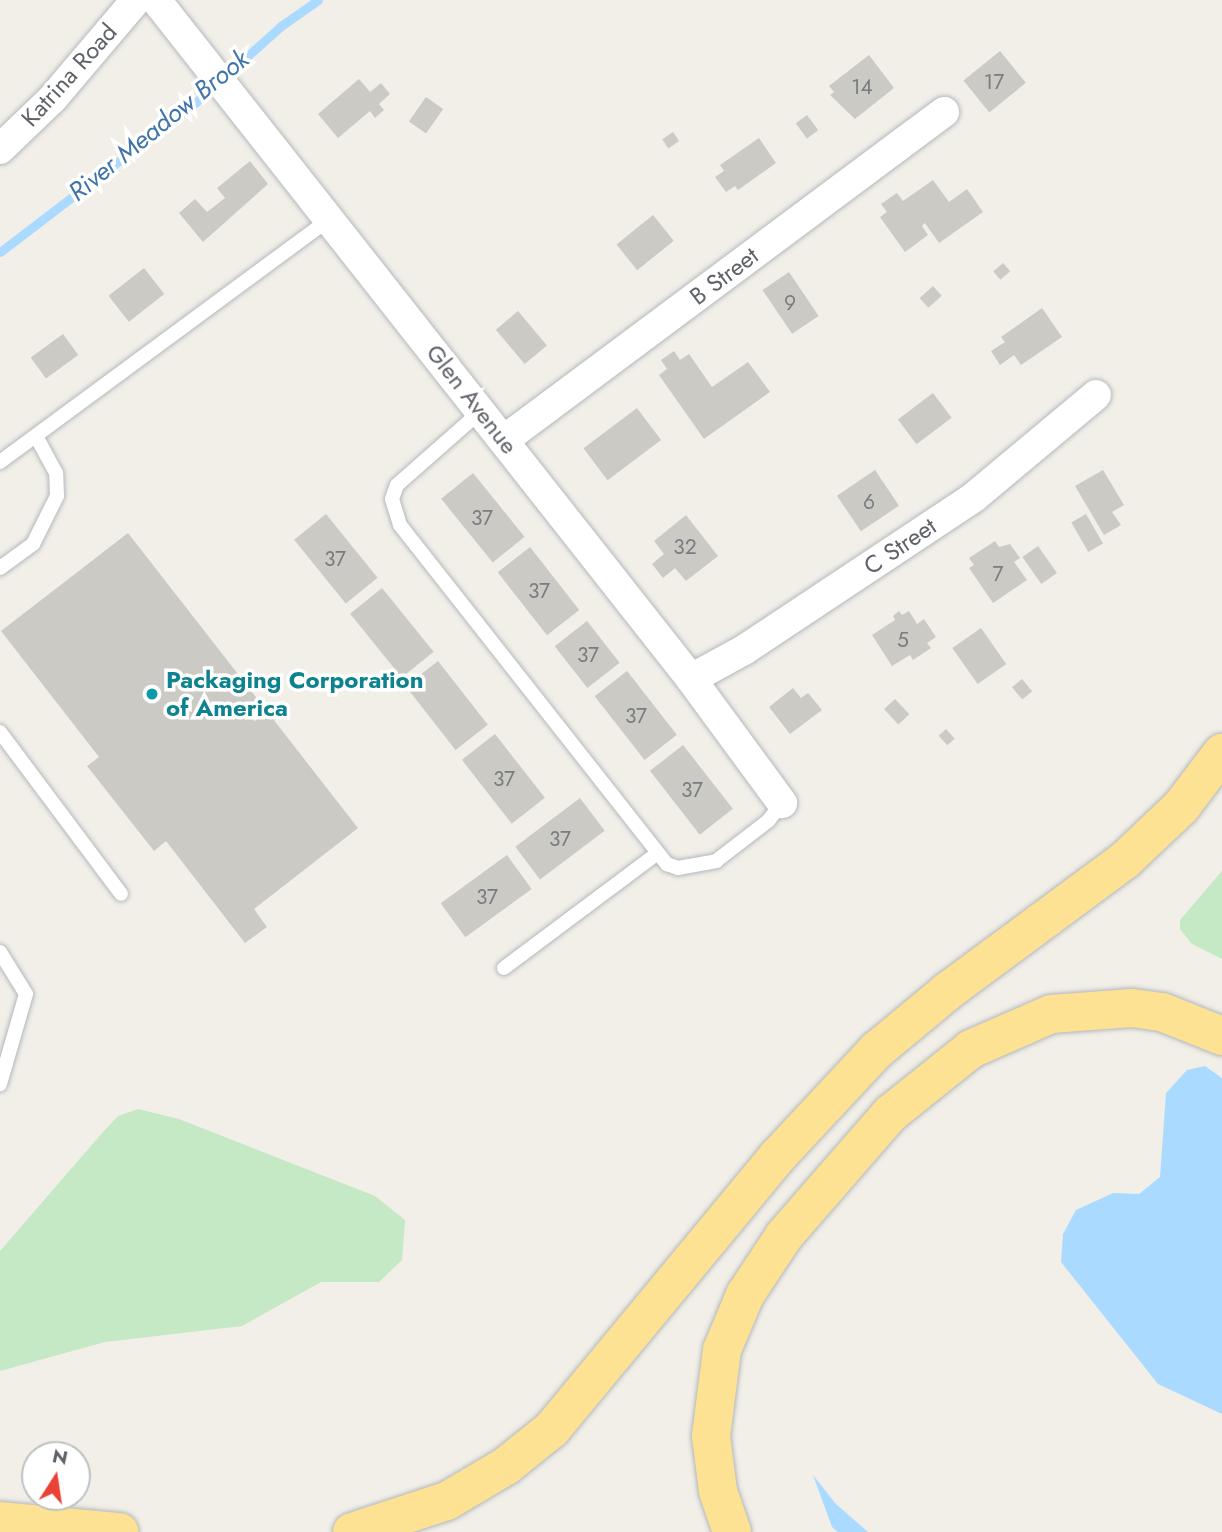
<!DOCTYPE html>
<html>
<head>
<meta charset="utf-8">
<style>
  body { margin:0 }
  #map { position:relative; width:1222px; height:1532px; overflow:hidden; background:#f1efe8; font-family:Jost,sans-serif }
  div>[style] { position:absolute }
  .green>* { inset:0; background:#c5e8c5 }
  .water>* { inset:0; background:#aadaff }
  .stream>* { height:9px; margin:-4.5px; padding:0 4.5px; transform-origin:4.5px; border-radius:4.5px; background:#aadaff }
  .building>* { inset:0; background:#cccac5; transform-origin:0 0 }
  .roads { filter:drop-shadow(0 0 2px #b5b8bc) drop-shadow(0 0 2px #b5b8bc) }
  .lane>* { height:14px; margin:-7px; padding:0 7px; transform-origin:7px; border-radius:7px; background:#fff }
  .street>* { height:30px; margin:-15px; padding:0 15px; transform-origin:15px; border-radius:15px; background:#fff }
  .highway>* { height:38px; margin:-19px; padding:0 19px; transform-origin:19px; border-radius:19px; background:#fde293 }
  .dots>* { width:19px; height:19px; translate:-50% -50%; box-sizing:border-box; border:4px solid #fff; border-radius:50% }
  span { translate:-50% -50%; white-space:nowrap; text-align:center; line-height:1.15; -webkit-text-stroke:7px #fff; paint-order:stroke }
  .number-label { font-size:21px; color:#7a7d7f }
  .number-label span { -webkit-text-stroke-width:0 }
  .street-label { font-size:24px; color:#5f6368 }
  .culture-label { font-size:24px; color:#0d838f; font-weight:700 }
  .left { translate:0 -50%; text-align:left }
  .water-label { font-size:26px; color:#4174aa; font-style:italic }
  .north { position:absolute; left:21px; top:1441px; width:70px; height:70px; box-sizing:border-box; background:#fff; border:2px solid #bfc1c3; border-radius:50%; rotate:12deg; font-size:19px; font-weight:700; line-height:28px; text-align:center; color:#5f6368 }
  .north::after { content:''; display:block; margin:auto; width:24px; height:32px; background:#ea4335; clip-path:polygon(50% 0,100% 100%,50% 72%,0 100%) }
</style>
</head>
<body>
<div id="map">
  <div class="green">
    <div style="clip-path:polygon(1222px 871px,1222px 959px,1192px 944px,1180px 929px,1180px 920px)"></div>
    <div style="clip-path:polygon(138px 1109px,179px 1119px,375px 1196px,405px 1220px,402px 1260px,379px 1282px,321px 1282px,242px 1326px,105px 1342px,0 1371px,0 1251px,103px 1132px,118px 1116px)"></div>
  </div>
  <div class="water">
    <div style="clip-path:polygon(1205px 1066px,1222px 1078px,1222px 1414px,1158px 1384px,1061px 1262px,1063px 1234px,1076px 1210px,1113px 1193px,1139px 1194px,1160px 1177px,1166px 1093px,1187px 1070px)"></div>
    <div style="clip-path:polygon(813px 1475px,836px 1504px,868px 1532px,838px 1532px,832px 1527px)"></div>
  </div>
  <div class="stream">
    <div style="left:0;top:252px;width:247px;rotate:-37.4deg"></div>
    <div style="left:196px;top:102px;width:114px;rotate:-41.8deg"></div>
    <div style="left:281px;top:26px;width:45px;rotate:-35.1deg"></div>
  </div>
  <div class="building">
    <div style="left:1000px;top:51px;width:41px;height:47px;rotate:51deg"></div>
    <div style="clip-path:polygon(869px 55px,894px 88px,855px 119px,830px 95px,834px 92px,829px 86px)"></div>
    <div style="clip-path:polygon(359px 79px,370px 92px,381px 83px,390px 94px,379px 104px,384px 110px,375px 118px,370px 111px,338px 138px,318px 114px)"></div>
    <div style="left:426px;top:97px;width:21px;height:30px;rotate:35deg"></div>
    <div style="left:807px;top:115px;width:19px;height:14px;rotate:54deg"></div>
    <div style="left:673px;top:132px;width:11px;height:13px;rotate:56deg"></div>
    <div style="clip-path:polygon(759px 138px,776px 163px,738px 190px,735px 186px,726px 192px,715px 177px,724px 171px,720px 165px)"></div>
    <div style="clip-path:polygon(250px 161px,268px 184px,203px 242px,179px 213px,195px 199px,207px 212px,225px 198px,217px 188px)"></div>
    <div style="clip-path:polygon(933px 180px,949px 202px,967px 189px,983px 212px,939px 243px,925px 223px,922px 226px,928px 235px,905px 252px,880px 217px,887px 212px,881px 204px,897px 193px,903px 201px)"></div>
    <div style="left:653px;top:215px;width:33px;height:47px;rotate:51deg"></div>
    <div style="left:1003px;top:263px;width:11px;height:13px;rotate:49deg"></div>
    <div style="left:144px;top:268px;width:33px;height:45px;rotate:52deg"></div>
    <div style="left:789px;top:272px;width:53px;height:32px;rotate:56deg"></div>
    <div style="left:933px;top:286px;width:13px;height:18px;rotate:48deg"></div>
    <div style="clip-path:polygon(1042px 308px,1062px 337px,1021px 365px,1014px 355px,1000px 365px,991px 351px,1005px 342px,1001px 337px)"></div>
    <div style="left:518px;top:311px;width:45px;height:29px;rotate:50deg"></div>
    <div style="left:63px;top:334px;width:26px;height:40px;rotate:54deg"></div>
    <div style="clip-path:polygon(674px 351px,680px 360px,689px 354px,712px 387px,748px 362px,770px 392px,704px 439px,659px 375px,667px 369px,661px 360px)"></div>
    <div style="left:933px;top:393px;width:31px;height:44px;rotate:53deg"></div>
    <div style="left:637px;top:408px;width:40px;height:67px;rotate:53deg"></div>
    <div style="left:875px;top:470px;width:43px;height:46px;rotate:56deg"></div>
    <div style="clip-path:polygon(1103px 470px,1124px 505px,1112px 512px,1121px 525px,1104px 535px,1075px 486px)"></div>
    <div style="left:473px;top:473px;width:82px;height:41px;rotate:51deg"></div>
    <div style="left:326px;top:514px;width:82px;height:41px;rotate:51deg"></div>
    <div style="left:1086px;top:514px;width:34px;height:17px;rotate:60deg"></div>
    <div style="clip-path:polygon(686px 515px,718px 556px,686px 581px,675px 568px,663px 578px,652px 564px,664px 554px,654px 541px)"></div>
    <div style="clip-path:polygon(128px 533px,358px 828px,254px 909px,267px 927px,245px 943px,166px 841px,154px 851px,87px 766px,99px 757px,1px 631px)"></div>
    <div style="clip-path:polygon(995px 541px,999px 547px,1010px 544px,1020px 558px,1014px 562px,1027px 580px,993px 603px,969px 568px,974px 565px,969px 558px)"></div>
    <div style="left:1038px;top:546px;width:33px;height:19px;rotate:55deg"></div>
    <div style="left:530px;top:547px;width:80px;height:41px;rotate:52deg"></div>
    <div style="left:382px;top:588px;width:82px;height:41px;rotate:51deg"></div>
    <div style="clip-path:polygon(899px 611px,902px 615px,909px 611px,917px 624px,924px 619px,936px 637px,927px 643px,931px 648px,913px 660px,910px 655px,892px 666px,872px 635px,895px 620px,893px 616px)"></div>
    <div style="left:587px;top:621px;width:53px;height:41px;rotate:52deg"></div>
    <div style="left:981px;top:628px;width:44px;height:35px;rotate:55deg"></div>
    <div style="left:438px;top:661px;width:81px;height:41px;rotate:52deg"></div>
    <div style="left:627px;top:671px;width:81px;height:41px;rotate:52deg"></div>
    <div style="left:1022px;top:679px;width:16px;height:13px;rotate:50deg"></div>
    <div style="clip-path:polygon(793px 688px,801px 698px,808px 693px,822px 710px,790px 734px,769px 707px)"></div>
    <div style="left:895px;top:699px;width:21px;height:15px;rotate:47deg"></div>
    <div style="left:946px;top:729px;width:13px;height:10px;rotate:48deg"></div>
    <div style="left:495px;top:734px;width:81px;height:42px;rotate:52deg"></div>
    <div style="left:683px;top:745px;width:81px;height:42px;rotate:52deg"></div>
    <div style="left:580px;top:798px;width:41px;height:81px;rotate:53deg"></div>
    <div style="left:507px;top:855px;width:42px;height:82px;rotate:54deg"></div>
  </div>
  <div class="roads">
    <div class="lane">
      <div style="left:481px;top:411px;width:112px;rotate:138.6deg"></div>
      <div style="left:397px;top:485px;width:15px;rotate:110deg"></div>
      <div style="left:392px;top:499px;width:27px;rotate:73deg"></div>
      <div style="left:400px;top:525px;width:432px;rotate:51.8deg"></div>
      <div style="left:667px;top:864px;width:12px;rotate:20deg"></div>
      <div style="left:678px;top:868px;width:39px;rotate:-10deg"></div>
      <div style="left:716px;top:861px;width:66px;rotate:-37.6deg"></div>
      <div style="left:768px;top:821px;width:23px;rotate:-52deg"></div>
      <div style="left:0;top:462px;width:409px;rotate:-36.4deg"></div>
      <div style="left:0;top:568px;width:41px;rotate:-36deg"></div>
      <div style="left:33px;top:544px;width:54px;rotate:-63.4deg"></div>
      <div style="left:57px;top:496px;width:23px;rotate:-92deg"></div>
      <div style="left:56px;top:473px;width:42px;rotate:-118.4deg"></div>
      <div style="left:0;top:732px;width:202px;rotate:53.2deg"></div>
      <div style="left:0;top:952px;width:49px;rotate:58.2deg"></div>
      <div style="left:26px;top:994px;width:94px;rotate:106.1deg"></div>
      <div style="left:504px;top:968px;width:192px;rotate:-36.8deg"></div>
    </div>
    <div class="street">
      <div style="left:156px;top:0;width:864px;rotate:51.76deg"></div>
      <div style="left:691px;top:679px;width:154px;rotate:53.7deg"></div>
      <div style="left:0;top:149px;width:74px;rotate:-43.9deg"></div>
      <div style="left:53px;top:98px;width:128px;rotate:-49.7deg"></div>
      <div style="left:504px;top:440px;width:549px;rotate:-36.7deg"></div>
      <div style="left:691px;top:679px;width:60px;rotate:-28.7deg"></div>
      <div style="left:744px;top:650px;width:276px;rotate:-33.6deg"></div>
      <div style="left:974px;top:497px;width:159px;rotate:-39.9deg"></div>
    </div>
    <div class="highway">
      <div style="left:0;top:1521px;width:120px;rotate:5.3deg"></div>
      <div style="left:352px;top:1532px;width:100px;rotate:-18.1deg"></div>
      <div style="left:447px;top:1501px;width:69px;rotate:-30.7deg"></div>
      <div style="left:506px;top:1466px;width:59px;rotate:-38.8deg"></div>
      <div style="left:552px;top:1429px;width:354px;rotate:-50.4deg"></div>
      <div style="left:778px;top:1156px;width:145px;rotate:-47deg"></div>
      <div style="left:877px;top:1050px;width:92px;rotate:-39.7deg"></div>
      <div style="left:948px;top:991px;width:219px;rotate:-36.5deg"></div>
      <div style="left:1124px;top:861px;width:79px;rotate:-43.5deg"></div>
      <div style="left:1181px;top:807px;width:68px;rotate:-52.8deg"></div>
      <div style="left:732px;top:1532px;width:43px;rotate:-108.9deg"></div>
      <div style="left:718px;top:1491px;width:55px;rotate:-97.3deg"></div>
      <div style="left:711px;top:1436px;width:87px;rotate:-82.7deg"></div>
      <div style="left:722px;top:1350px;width:60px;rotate:-67.3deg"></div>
      <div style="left:745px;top:1295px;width:71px;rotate:-56.5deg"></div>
      <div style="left:784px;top:1236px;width:162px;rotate:-49deg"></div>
      <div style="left:890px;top:1114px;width:104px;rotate:-38.7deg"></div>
      <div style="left:971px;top:1049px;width:87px;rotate:-23.6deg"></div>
      <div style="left:1051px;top:1014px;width:81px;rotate:-4.2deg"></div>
      <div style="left:1132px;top:1008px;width:30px;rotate:8deg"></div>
      <div style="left:1162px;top:1012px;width:65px;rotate:21.8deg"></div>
    </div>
  </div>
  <div class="dots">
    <div style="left:152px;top:694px;background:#0f9aa8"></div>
  </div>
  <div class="number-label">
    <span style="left:994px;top:82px">17</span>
    <span style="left:862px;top:87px">14</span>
    <span style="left:790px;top:303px">9</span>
    <span style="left:869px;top:502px">6</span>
    <span style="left:482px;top:518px">37</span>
    <span style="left:685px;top:547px">32</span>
    <span style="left:335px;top:559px">37</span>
    <span style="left:998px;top:574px">7</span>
    <span style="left:539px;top:591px">37</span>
    <span style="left:903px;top:640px">5</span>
    <span style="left:588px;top:655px">37</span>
    <span style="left:636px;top:716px">37</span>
    <span style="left:504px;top:779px">37</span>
    <span style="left:692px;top:790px">37</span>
    <span style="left:560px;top:839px">37</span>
    <span style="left:487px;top:897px">37</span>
  </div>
  <div class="street-label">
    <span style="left:69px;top:75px;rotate:-48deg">Katrina Road</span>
    <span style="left:724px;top:276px;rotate:-37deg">B Street</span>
    <span style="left:472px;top:399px;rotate:52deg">Glen Avenue</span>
    <span style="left:900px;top:546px;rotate:-34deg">C Street</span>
  </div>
  <div class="culture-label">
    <span class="left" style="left:166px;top:694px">Packaging Corporation<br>of America</span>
  </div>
  <div class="water-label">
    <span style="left:159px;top:126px;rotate:-39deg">River Meadow Brook</span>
  </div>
  <div class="north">N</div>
</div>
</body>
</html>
